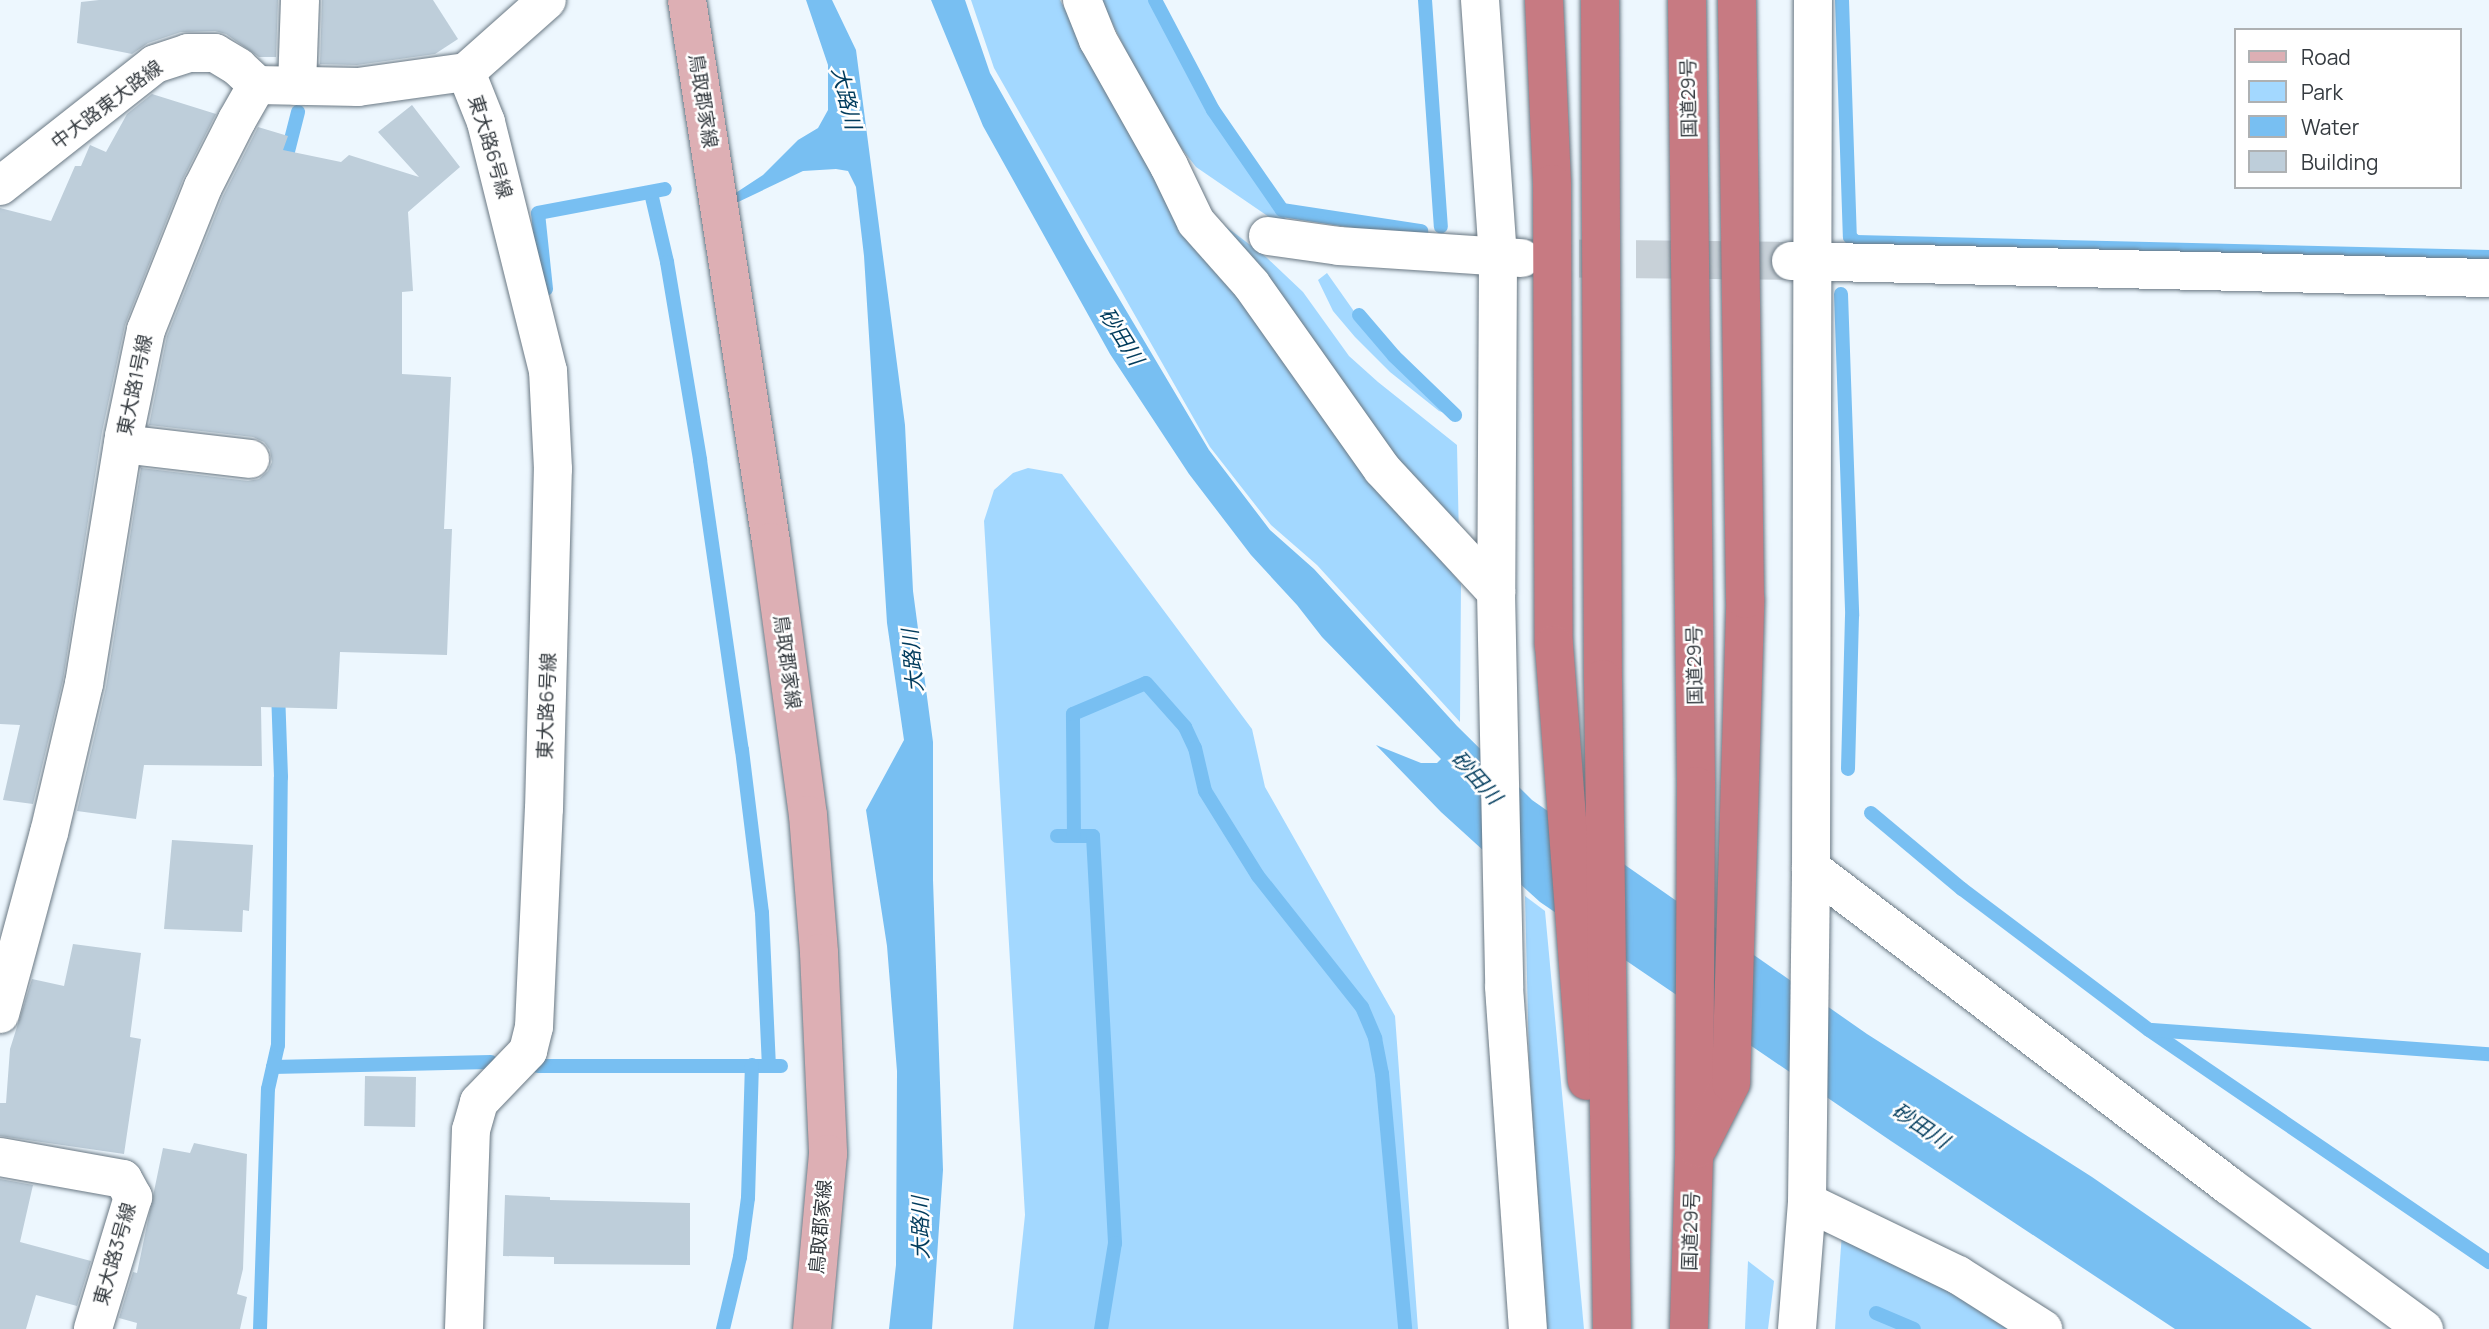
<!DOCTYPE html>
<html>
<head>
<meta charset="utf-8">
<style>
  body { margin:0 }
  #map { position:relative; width:2489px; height:1329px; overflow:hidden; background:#edf7fe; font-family:Manrope,"Noto Sans JP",sans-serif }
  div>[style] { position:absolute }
  .green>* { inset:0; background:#a3d8ff }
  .water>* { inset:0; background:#78bff2 }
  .stream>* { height:14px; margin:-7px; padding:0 7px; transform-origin:7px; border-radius:7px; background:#78bff2 }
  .building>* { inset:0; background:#beceda; transform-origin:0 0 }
  .minor-tunnel>* { height:38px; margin-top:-19px; transform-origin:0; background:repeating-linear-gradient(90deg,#c8d1d8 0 38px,transparent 0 57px) }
  .roads { filter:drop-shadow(0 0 2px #6a7883) drop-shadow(0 0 2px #6a7883) }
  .minor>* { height:38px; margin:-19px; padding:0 19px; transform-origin:19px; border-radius:19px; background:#fff }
  .major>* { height:38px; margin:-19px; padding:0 19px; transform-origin:19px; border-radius:19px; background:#ddafb4 }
  .highway>* { height:38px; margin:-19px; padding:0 19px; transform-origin:19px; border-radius:19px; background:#c77a82 }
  span { translate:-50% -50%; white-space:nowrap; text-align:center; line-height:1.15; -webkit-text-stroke:5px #fff; paint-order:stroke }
  .street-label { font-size:19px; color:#353b40 }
  .water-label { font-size:21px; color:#003b5c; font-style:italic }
  .legend { position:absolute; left:2234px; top:28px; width:228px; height:161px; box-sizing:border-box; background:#fff; border:2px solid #aeb1b3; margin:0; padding:9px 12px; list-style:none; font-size:21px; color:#353b40 }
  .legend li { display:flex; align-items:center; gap:14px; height:35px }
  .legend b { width:35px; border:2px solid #aeb1b3 }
</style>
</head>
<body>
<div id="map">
  <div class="green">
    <div style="clip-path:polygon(971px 0,1060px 0,1126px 124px,1221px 279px,1238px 283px,1323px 414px,1461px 584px,1460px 722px,1317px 565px,1271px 525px,1210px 447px,994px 68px)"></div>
    <div style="clip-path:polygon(1101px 0,1153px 0,1212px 111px,1290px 225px,1278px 223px,1196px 167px,1161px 122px)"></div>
    <div style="clip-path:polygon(1195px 203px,1266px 257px,1303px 292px,1349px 356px,1378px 382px,1457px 445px,1459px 540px)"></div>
    <div style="clip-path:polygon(1327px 273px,1358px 317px,1450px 415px,1439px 411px,1390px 372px,1355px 337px,1333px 311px,1318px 280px)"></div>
    <div style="clip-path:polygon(1028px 468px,1062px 474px,1252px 729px,1265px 787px,1395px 1016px,1418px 1329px,1013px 1329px,1025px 1215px,984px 521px,994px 490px,1013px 473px)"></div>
    <div style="clip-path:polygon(1525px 896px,1545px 911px,1584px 1329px,1545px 1329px,1529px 1060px)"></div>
    <div style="clip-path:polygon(1842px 1233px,2016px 1329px,1835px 1329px)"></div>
    <div style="clip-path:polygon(1748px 1261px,1774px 1281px,1768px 1329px,1745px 1329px)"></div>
  </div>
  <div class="water">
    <div style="clip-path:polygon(806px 0,832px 0,856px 50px,905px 425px,913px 591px,933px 742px,933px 880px,943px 1170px,932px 1329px,889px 1329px,896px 1265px,897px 1071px,887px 946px,866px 810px,904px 740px,887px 623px,864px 256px,856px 187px,848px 171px,836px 169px,803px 171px,736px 203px,734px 194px,763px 175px,798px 140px,818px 128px,828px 110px,828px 65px)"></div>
    <div style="clip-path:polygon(931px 0,965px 0,990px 73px,1086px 243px,1209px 450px,1270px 530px,1314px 569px,1457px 726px,1532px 800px,1867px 1034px,2092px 1177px,2312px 1329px,2175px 1329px,1891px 1141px,1540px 902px,1441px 812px,1376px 745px,1421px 763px,1437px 763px,1441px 759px,1322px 637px,1297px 605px,1251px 555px,1189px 474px,1110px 354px,983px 126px)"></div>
  </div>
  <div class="stream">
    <div style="left:1155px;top:0;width:124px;rotate:62.2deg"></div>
    <div style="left:1213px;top:110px;width:121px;rotate:55.4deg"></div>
    <div style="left:1282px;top:210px;width:141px;rotate:8.6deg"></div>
    <div style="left:1425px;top:0;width:227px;rotate:86deg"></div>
    <div style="left:1842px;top:0;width:237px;rotate:88.1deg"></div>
    <div style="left:1850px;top:237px;width:8px;rotate:40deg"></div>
    <div style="left:1856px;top:242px;width:633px;rotate:1.36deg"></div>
    <div style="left:284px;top:167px;width:57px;rotate:-75.7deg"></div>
    <div style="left:651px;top:193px;width:71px;rotate:76.9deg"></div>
    <div style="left:667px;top:262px;width:201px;rotate:80.5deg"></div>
    <div style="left:700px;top:460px;width:293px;rotate:81.8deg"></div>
    <div style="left:742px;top:750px;width:164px;rotate:83deg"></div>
    <div style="left:762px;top:913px;width:153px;rotate:87.4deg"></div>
    <div style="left:546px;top:289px;width:76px;rotate:-96deg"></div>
    <div style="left:538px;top:213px;width:129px;rotate:-10.7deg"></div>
    <div style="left:1841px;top:294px;width:322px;rotate:88deg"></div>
    <div style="left:1852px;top:616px;width:153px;rotate:91.5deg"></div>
    <div style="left:1359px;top:315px;width:54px;rotate:49.5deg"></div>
    <div style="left:1394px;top:356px;width:85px;rotate:44deg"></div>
    <div style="left:1871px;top:813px;width:119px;rotate:39.9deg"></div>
    <div style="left:1962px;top:889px;width:234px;rotate:37deg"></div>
    <div style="left:2149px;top:1030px;width:412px;rotate:34.3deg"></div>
    <div style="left:1057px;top:836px;width:36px"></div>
    <div style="left:1093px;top:836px;width:408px;rotate:86.9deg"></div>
    <div style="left:1115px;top:1243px;width:87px;rotate:99.2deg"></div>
    <div style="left:1074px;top:836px;width:122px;rotate:-90.5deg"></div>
    <div style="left:1073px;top:714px;width:79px;rotate:-23deg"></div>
    <div style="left:1146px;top:683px;width:59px;rotate:48.4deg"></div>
    <div style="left:1185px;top:727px;width:23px;rotate:65deg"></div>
    <div style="left:1195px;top:748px;width:44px;rotate:76.9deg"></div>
    <div style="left:1205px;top:791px;width:100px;rotate:58.1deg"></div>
    <div style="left:1258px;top:876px;width:167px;rotate:51.6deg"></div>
    <div style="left:1362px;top:1007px;width:34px;rotate:67deg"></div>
    <div style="left:1375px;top:1038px;width:37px;rotate:79deg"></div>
    <div style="left:1382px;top:1074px;width:256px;rotate:84.8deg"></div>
    <div style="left:2152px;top:1030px;width:338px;rotate:4.1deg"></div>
    <div style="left:538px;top:1066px;width:243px"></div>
    <div style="left:273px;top:1067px;width:218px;rotate:-1.3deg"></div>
    <div style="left:1876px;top:1313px;width:41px;rotate:22.8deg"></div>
    <div style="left:260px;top:1329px;width:240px;rotate:-88.1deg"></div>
    <div style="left:268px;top:1089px;width:45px;rotate:-77.2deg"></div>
    <div style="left:278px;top:1045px;width:268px;rotate:-89.4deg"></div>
    <div style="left:281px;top:777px;width:86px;rotate:-92deg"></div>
    <div style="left:723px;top:1329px;width:74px;rotate:-76.7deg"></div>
    <div style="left:740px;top:1257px;width:60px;rotate:-82.3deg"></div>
    <div style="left:748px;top:1198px;width:133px;rotate:-88.3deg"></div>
  </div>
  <div class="building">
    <div style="clip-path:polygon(99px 0,278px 0,276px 57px,259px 57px,226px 34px,215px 31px,181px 32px,148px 43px,132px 54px,77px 43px,81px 2px)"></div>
    <div style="clip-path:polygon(322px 0,433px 0,458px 39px,435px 54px,357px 65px,320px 64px)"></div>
    <div style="clip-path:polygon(152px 94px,216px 114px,183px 179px,125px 325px,102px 432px,63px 680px,33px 804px,3px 800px,20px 725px,0 724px,0 208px,51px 221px,75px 166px,81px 166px,90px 145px,106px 152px,127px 114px)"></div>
    <div style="clip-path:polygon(412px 105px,460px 167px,408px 212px,413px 291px,402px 292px,402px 374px,451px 377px,444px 529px,452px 529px,447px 655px,340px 652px,337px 709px,261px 707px,262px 766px,144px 765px,136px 819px,77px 811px,106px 687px,141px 468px,248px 481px,259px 479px,268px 471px,272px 462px,270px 450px,264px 442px,253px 437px,149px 425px,167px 336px,223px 196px,258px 127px,288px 136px,283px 150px,341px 162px,349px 155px,419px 177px,378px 132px)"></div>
    <div style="clip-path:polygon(172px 840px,253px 845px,249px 911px,243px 910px,242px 932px,164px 929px)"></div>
    <div style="clip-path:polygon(73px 944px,141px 953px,130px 1037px,141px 1039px,124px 1154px,0 1136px,0 1103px,6px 1103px,10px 1049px,32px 979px,64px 986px)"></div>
    <div style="left:365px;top:1076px;width:51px;height:50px;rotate:1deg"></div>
    <div style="clip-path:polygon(194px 1143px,247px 1154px,243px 1269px,237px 1294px,247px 1297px,240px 1329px,136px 1329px,137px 1323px,119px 1318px,133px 1272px,137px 1273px,163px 1148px,190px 1153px)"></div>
    <div style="clip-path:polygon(0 1179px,33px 1185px,20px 1242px,91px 1261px,77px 1306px,36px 1295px,26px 1329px,0 1329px)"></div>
    <div style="clip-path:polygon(505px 1195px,550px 1197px,550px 1200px,690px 1203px,690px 1265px,554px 1264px,554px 1257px,503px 1256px)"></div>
  </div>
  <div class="minor-tunnel">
    <div style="left:1522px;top:258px;width:269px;rotate:0.6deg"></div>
  </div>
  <div class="roads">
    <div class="minor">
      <div style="left:1082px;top:0;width:43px;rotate:68.2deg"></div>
      <div style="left:1098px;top:40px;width:145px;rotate:60.6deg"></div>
      <div style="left:1169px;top:166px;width:62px;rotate:64.3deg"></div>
      <div style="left:1196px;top:222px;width:83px;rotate:48.4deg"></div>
      <div style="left:1251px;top:284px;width:227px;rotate:54.7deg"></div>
      <div style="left:1382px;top:469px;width:168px;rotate:47.2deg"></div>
      <div style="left:1480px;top:0;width:259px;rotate:86deg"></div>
      <div style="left:1498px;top:258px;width:334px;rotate:90.3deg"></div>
      <div style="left:1496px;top:592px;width:395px;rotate:88.8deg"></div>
      <div style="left:1504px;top:987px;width:343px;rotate:86deg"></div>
      <div style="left:297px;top:86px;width:86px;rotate:-88deg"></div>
      <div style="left:0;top:186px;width:197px;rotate:-38.2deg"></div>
      <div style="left:155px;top:64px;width:35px;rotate:-18deg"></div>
      <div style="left:188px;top:53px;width:27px"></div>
      <div style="left:215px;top:53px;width:27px;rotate:31deg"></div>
      <div style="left:238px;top:67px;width:26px;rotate:43deg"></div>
      <div style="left:1268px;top:236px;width:72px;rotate:8deg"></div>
      <div style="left:1339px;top:246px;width:183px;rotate:3.8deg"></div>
      <div style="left:1791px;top:261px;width:698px;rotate:1.4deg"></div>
      <div style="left:123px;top:444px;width:128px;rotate:6.7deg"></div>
      <div style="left:1811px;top:868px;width:525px;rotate:37.26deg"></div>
      <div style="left:2229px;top:1186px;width:242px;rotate:36.3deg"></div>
      <div style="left:0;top:1014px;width:188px;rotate:-74.9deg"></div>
      <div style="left:49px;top:833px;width:153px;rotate:-76.8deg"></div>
      <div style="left:84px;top:684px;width:251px;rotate:-80.8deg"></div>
      <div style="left:124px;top:436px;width:108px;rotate:-78.3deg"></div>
      <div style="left:146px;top:330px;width:154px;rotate:-68.3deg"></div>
      <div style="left:203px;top:187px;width:75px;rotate:-63.1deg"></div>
      <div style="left:237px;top:120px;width:40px;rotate:-60.3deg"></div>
      <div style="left:257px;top:85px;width:101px;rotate:1.1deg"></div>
      <div style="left:358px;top:87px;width:109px;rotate:-7.9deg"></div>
      <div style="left:466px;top:72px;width:108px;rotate:-41.6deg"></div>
      <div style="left:0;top:1157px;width:125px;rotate:10.1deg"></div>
      <div style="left:123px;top:1179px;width:21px;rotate:61deg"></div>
      <div style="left:133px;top:1197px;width:138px;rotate:106.9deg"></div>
      <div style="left:1807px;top:1202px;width:168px;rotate:25.8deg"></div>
      <div style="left:1958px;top:1275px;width:101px;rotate:32.4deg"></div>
      <div style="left:464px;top:1329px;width:199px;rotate:-88deg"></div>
      <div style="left:471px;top:1130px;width:29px;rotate:-74deg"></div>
      <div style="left:479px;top:1102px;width:71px;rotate:-46.1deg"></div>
      <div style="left:528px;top:1051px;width:25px;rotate:-76deg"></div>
      <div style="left:534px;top:1027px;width:218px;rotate:-87.4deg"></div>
      <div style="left:544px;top:809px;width:340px;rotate:-88.5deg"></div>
      <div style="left:553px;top:469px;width:98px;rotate:-92.9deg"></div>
      <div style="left:548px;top:371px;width:257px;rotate:-104deg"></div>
      <div style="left:486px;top:122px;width:54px;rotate:-111.8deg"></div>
      <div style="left:1797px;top:1329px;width:127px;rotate:-85.5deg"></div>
      <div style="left:1807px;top:1202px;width:334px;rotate:-89.3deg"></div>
      <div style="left:1811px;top:868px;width:868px;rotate:-89.87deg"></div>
    </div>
    <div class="major">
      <div style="left:687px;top:0;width:548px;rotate:81.19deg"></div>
      <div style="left:771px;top:542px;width:275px;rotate:82.3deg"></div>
      <div style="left:808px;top:815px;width:138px;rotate:85.4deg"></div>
      <div style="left:819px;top:953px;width:201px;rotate:87.4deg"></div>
      <div style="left:828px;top:1154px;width:176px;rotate:95.2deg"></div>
    </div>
    <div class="highway">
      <div style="left:1544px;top:0;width:184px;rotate:87.5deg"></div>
      <div style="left:1552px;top:184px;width:461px;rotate:89.8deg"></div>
      <div style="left:1554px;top:645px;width:437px;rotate:85.7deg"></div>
      <div style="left:1600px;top:0;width:679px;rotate:89.75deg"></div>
      <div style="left:1603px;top:679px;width:650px;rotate:89.21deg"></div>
      <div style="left:1687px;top:0;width:786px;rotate:89.34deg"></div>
      <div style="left:1696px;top:786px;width:371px;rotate:90.3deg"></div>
      <div style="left:1694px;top:1157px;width:172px;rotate:91.7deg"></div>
      <div style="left:1698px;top:1148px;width:73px;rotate:-63.1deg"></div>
      <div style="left:1731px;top:1083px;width:484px;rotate:-88.3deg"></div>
      <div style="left:1745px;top:599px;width:599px;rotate:-90.77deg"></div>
    </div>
  </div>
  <div class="street-label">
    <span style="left:1689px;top:98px;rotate:-91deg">国道29号</span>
    <span style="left:703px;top:101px;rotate:81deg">鳥取郡家線</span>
    <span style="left:107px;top:105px;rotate:-37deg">中大路東大路線</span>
    <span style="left:490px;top:147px;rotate:73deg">東大路6号線</span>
    <span style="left:135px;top:385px;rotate:-78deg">東大路1号線</span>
    <span style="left:787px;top:662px;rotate:82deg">鳥取郡家線</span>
    <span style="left:1695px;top:665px;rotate:-91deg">国道29号</span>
    <span style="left:547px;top:706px;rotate:-88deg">東大路6号線</span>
    <span style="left:821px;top:1227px;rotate:-85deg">鳥取郡家線</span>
    <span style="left:1691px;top:1231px;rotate:-88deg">国道29号</span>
    <span style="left:115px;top:1254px;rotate:-74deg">東大路3号線</span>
  </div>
  <div class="water-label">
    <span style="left:847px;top:98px;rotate:76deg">大路川</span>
    <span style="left:1122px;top:336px;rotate:58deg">砂田川</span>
    <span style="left:912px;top:661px;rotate:-95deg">大路川</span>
    <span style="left:1477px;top:777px;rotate:48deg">砂田川</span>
    <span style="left:1921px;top:1125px;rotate:34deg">砂田川</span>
    <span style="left:920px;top:1228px;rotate:-91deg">大路川</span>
  </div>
  <ul class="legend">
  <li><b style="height:9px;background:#ddafb4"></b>Road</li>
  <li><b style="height:19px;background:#a3d8ff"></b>Park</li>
  <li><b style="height:19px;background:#78bff2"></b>Water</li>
  <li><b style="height:19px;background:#beceda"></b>Building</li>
  </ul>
</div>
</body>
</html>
